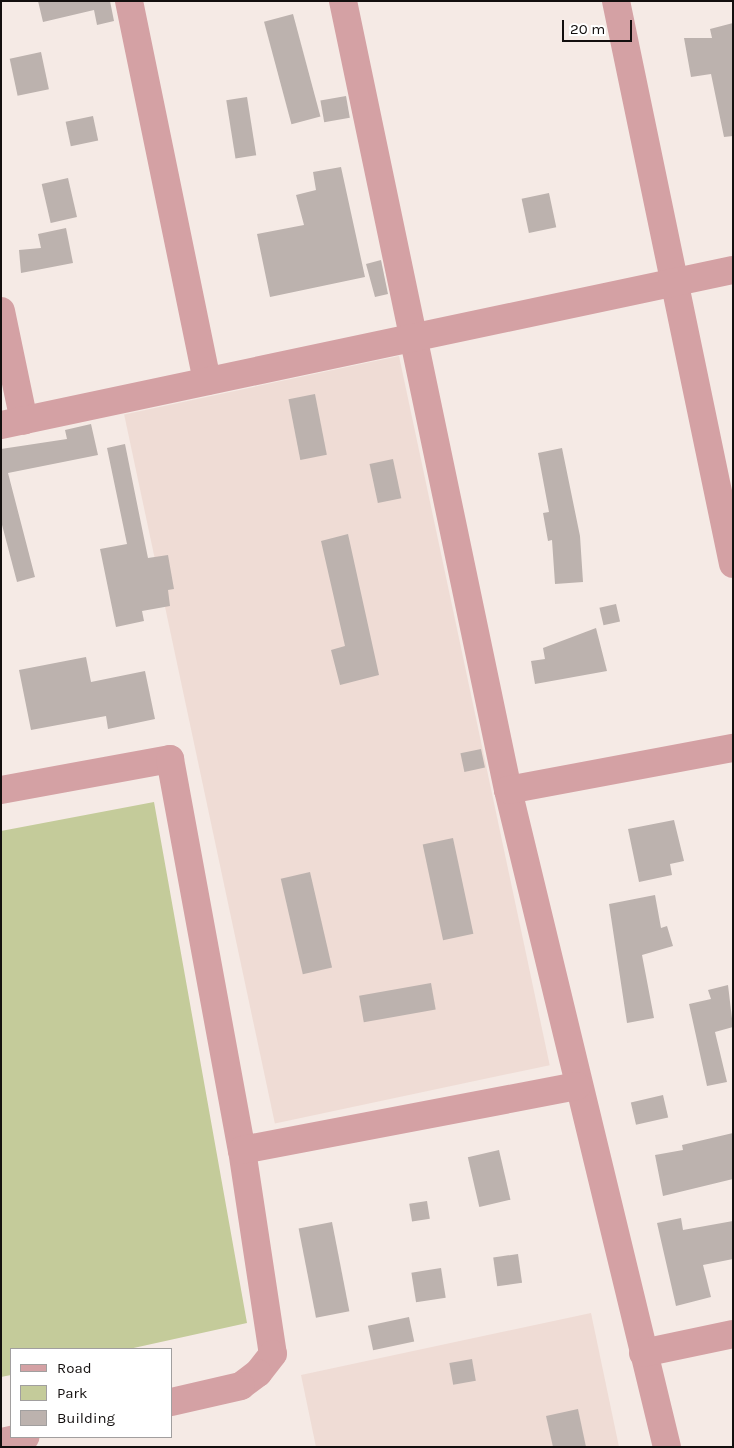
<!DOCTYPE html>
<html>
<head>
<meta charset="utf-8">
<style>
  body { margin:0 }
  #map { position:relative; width:734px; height:1448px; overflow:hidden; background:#f5eae5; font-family:Karla,sans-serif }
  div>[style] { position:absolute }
  .built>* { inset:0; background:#efdcd5; transform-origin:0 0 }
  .green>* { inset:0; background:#c4cb9a }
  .building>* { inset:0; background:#bcb2ae; transform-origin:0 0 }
  .minor>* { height:28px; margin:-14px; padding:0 14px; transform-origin:14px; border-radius:14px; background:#d4a1a4 }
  span { translate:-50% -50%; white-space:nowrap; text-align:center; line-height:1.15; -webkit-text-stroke:5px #fff; paint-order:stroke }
  .frame { position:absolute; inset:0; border:2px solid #130f0e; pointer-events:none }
  .legend { position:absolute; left:10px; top:1348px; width:162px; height:90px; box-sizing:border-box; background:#fff; border:1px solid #a19f9f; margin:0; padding:6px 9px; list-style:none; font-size:15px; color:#130f0e }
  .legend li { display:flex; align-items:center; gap:10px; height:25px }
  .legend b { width:25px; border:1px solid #a19f9f }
  .scale { position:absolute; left:562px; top:20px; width:70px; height:22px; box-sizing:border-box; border:2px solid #130f0e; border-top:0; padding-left:6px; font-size:15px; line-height:18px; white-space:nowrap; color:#130f0e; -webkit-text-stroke:4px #fff; paint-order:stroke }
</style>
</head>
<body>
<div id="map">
  <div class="built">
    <div style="left:399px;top:356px;width:725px;height:281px;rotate:78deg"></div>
    <div style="clip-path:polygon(591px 1313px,619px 1447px,316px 1447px,301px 1375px)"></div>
  </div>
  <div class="green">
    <div style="clip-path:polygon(154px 802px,247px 1323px,129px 1349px,11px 1349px,11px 1375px,1px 1377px,1px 831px)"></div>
  </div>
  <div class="building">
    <div style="clip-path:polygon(38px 1px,110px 1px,114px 21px,97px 25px,94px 10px,43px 22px)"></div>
    <div style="left:293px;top:14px;width:106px;height:30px;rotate:75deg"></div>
    <div style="clip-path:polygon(733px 23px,733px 136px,724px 137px,711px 74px,691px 77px,684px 38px,712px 38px,710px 29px)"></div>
    <div style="left:41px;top:52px;width:38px;height:32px;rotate:78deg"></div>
    <div style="left:346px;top:96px;width:22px;height:26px;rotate:80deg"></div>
    <div style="left:247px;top:97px;width:59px;height:21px;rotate:81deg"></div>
    <div style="left:93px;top:116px;width:25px;height:28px;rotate:78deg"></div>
    <div style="clip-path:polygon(341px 167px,365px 277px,270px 297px,257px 234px,304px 225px,296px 195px,316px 190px,313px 172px)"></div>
    <div style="left:68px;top:178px;width:40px;height:27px;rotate:77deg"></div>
    <div style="left:549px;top:193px;width:35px;height:28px;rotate:78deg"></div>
    <div style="clip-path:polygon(66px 228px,73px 263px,21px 273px,19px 250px,41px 248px,38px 234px)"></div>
    <div style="clip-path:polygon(381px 260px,388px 294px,375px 297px,366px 264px)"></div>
    <div style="left:315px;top:394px;width:62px;height:27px;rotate:79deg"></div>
    <div style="clip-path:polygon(91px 424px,98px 455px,8px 473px,35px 577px,17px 582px,1px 521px,1px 449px,67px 439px,65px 430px)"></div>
    <div style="clip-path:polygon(125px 444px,148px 558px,168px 555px,174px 589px,168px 590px,170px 606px,142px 611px,144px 621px,116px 627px,100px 549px,127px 544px,107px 448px)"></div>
    <div style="clip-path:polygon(562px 448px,580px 536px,583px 582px,555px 584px,552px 540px,548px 541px,543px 513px,549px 512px,538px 453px)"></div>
    <div style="left:393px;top:459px;width:40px;height:24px;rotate:78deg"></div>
    <div style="clip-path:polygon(348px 534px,379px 675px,340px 685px,331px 650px,345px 646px,321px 541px)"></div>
    <div style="left:616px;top:604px;width:18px;height:17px;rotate:77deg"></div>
    <div style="clip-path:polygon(596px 628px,607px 671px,535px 684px,531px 661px,545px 659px,543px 648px)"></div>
    <div style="clip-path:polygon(86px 657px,91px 682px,145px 671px,155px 719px,108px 729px,106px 716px,31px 730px,19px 670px)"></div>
    <div style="left:481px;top:749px;width:19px;height:21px;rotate:78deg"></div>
    <div style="clip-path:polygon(674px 820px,684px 861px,670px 864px,672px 875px,639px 882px,628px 829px)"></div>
    <div style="left:453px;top:838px;width:98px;height:31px;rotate:78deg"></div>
    <div style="left:310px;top:872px;width:98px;height:30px;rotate:77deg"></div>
    <div style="clip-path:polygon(655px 895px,661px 928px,667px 926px,673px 946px,642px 955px,654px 1018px,627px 1023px,609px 904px)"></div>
    <div style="left:431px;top:983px;width:27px;height:73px;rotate:80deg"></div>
    <div style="clip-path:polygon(728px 985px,733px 1027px,715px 1032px,727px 1082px,707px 1086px,689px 1004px,711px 999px,708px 990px)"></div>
    <div style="left:663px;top:1095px;width:23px;height:33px;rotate:77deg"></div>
    <div style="clip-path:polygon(733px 1133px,733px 1179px,663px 1196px,655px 1155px,683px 1150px,682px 1145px)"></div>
    <div style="left:499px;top:1150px;width:51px;height:32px;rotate:77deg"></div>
    <div style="left:427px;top:1201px;width:18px;height:18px;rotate:81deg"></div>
    <div style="clip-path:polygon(681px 1218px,683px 1230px,733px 1221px,733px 1259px,703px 1265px,711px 1297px,676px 1306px,657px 1223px)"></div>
    <div style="left:332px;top:1222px;width:91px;height:34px;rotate:79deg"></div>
    <div style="left:518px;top:1254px;width:29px;height:25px;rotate:82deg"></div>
    <div style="left:441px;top:1268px;width:30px;height:30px;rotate:81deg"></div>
    <div style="left:409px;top:1317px;width:25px;height:42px;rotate:78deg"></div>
    <div style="left:472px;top:1359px;width:22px;height:23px;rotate:80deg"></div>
    <div style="clip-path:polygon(578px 1409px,586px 1447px,553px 1447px,546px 1416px)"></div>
  </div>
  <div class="minor">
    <div style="left:129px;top:1px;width:388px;rotate:78.4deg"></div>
    <div style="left:343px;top:1px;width:806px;rotate:78.19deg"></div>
    <div style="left:508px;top:790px;width:676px;rotate:76.4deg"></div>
    <div style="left:616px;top:1px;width:575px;rotate:78.26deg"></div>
    <div style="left:1px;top:311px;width:112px;rotate:78.2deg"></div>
    <div style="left:1px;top:425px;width:748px;rotate:-11.96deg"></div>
    <div style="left:1px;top:790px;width:172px;rotate:-10.4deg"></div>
    <div style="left:170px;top:759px;width:398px;rotate:79.6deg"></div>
    <div style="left:242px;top:1150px;width:206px;rotate:81.4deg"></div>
    <div style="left:273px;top:1354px;width:24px;rotate:128deg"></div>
    <div style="left:258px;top:1373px;width:21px;rotate:143deg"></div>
    <div style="left:241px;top:1386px;width:72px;rotate:167.1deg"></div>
    <div style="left:508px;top:790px;width:229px;rotate:-10.6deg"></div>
    <div style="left:242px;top:1150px;width:341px;rotate:-10.8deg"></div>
    <div style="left:643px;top:1353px;width:92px;rotate:-11.9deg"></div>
    <div style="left:1px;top:1442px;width:25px;rotate:-12deg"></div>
  </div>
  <div class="frame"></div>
  <ul class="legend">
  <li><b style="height:6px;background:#d4a1a4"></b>Road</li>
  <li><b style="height:14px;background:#c4cb9a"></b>Park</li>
  <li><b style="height:14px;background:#bcb2ae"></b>Building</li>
  </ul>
  <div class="scale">20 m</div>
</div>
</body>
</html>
